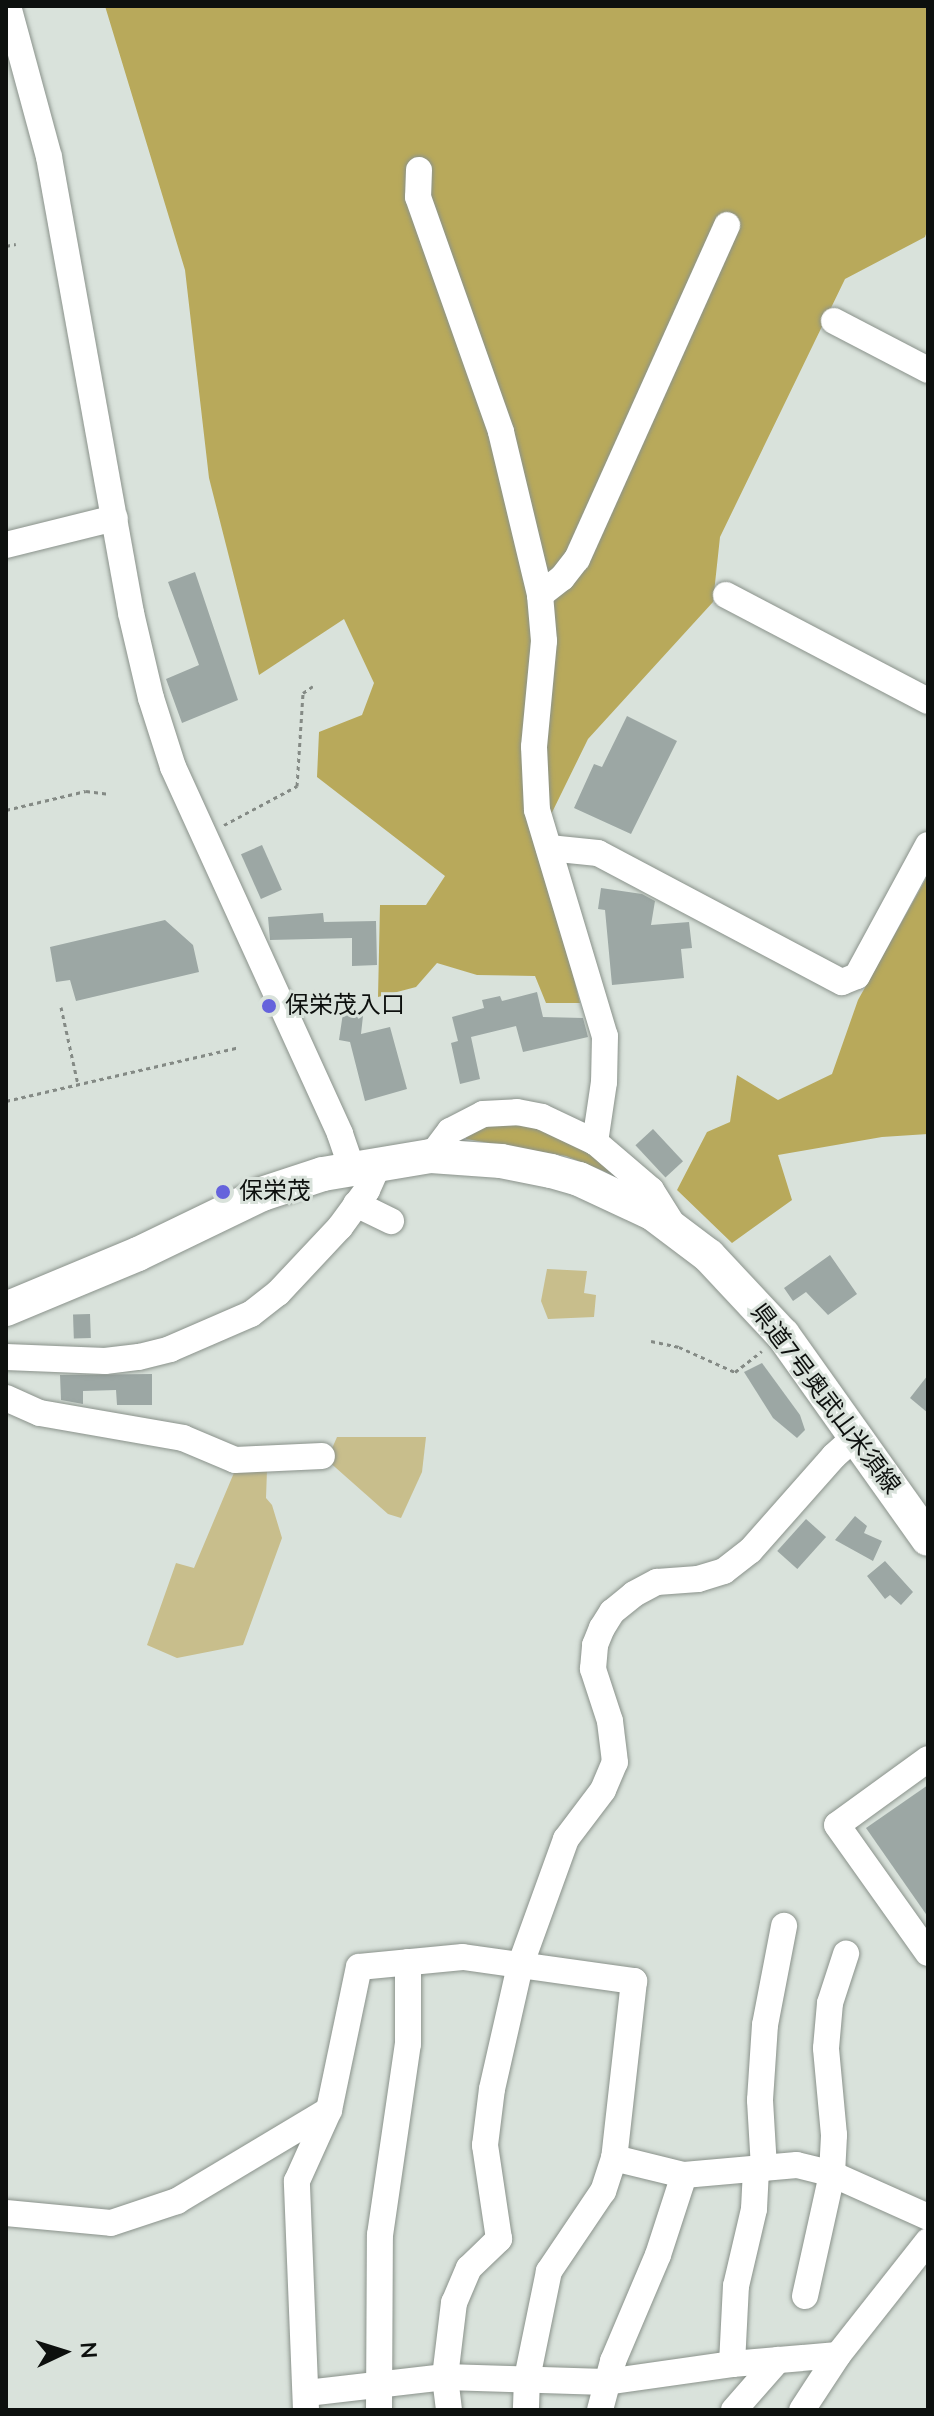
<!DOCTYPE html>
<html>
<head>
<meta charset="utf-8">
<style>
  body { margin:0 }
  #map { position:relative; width:934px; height:2416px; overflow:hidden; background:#d9e2db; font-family:"Nunito Sans","Noto Sans JP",sans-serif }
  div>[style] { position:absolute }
  .green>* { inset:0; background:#c8be8c }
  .forest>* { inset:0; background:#b8a95b }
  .building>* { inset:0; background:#9ca7a4; transform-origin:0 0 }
  .path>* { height:3px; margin-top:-1.5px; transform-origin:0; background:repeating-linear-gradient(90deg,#848a85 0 4px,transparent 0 8px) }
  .roads { filter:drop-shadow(0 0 2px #8a928b) drop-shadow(0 0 2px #8a928b) }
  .minor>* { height:26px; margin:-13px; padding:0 13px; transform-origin:13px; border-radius:13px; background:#fff }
  .major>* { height:34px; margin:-17px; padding:0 17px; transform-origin:17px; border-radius:17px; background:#fff }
  .dots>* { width:22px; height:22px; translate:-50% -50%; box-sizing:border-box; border:4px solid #d9e2db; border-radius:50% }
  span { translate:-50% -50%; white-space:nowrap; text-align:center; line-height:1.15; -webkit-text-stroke:6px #d9e2db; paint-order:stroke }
  .poi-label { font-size:24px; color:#0d100e }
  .left { translate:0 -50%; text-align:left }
  .street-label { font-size:24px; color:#0d100e }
  .frame { position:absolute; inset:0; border:8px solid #0d100e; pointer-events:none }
  .north { position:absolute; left:24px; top:2312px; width:80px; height:80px; -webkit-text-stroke:6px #d9e2db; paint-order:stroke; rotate:86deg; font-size:22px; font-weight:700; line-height:32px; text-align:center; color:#0d100e }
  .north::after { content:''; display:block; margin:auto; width:28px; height:36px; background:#0d100e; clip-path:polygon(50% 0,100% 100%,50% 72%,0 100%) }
</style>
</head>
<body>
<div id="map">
  <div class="green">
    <div style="clip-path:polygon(547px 1269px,587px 1271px,584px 1293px,596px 1295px,594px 1317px,548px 1319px,541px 1301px)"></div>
    <div style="clip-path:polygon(337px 1437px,426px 1437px,422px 1472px,401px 1518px,388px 1514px,327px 1460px)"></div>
    <div style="clip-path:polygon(236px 1468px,267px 1470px,266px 1498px,272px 1505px,282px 1538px,243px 1645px,177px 1658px,147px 1645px,176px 1563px,194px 1568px)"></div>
  </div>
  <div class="forest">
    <div style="clip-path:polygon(105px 6px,928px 6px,928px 228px,925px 237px,845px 279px,720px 537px,713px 602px,588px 739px,539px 839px,580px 1003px,546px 1003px,535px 976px,477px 975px,437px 963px,416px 987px,378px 997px,380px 905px,426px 905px,445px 876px,317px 777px,319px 732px,362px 715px,374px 683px,344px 619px,259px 675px,209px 478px,185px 270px)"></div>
    <div style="clip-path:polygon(928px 875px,928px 1134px,882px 1137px,778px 1155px,792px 1200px,732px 1243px,677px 1190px,707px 1132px,730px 1122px,737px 1075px,778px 1100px,832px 1074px,858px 1000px)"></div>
    <div style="clip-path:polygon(505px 1122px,539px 1128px,589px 1153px,624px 1179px,566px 1156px,466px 1139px,466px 1129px)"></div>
  </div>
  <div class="building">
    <div style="clip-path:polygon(195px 572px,238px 700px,182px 723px,166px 679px,199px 665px,168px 582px)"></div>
    <div style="clip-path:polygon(627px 716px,677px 741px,631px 834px,574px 808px,594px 764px,602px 767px)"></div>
    <div style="left:262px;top:845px;width:49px;height:23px;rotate:66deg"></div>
    <div style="clip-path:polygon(601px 888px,642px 894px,655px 901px,651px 925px,689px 922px,692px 948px,681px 949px,684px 978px,612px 985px,605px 910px,598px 909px)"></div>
    <div style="clip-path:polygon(323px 913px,324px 922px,376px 921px,377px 965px,352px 966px,352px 938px,270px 940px,268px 917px)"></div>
    <div style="clip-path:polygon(165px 920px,193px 945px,199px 972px,76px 1001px,70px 980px,56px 982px,50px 947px)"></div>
    <div style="clip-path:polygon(537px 992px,543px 1017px,583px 1018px,588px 1037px,523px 1052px,516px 1026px,471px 1037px,480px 1079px,460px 1084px,451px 1043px,458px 1041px,452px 1017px,484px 1008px,482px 1000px,500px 996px,502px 1001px)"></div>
    <div style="clip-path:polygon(343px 1013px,363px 1016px,361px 1034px,390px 1027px,407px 1089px,365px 1101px,350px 1042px,339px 1040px)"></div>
    <div style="left:653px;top:1129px;width:44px;height:24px;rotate:47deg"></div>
    <div style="clip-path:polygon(830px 1255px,857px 1294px,828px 1315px,806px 1292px,793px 1301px,784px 1288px)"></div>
    <div style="left:90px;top:1314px;width:24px;height:17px;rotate:88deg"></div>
    <div style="clip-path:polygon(762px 1363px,800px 1415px,805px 1430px,797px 1438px,773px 1418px,744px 1372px)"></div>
    <div style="clip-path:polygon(152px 1374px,152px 1405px,117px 1405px,116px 1390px,83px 1391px,83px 1404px,61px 1400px,60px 1375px)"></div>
    <div style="clip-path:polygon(928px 1375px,928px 1413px,910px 1398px)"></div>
    <div style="clip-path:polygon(855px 1516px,867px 1526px,864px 1533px,882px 1541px,873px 1561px,835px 1540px)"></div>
    <div style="left:806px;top:1519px;width:27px;height:43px;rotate:42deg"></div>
    <div style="clip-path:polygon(885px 1561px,913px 1592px,901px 1605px,890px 1595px,885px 1599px,867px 1576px)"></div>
    <div style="clip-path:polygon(928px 1785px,928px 1917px,866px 1828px)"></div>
  </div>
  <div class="path">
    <div style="left:6px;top:246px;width:10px;rotate:-11deg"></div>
    <div style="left:6px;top:810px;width:82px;rotate:-13.4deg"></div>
    <div style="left:86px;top:791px;width:24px;rotate:7deg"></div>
    <div style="left:224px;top:825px;width:83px;rotate:-28.1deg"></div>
    <div style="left:297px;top:786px;width:93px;rotate:-86.3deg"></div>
    <div style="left:303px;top:693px;width:12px;rotate:-35deg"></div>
    <div style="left:61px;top:1007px;width:79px;rotate:77.6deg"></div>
    <div style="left:6px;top:1101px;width:239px;rotate:-13deg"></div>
    <div style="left:651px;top:1341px;width:29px;rotate:12deg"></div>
    <div style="left:679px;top:1347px;width:61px;rotate:24.1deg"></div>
    <div style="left:735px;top:1372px;width:34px;rotate:-38deg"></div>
  </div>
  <div class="roads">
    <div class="minor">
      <div style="left:8px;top:6px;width:156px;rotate:74.8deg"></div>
      <div style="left:49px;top:157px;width:463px;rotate:79.8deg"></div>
      <div style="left:131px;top:613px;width:87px;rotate:76.8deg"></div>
      <div style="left:151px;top:698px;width:72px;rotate:72.3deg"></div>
      <div style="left:173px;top:767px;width:403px;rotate:65.5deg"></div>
      <div style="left:340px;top:1134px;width:36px;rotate:71deg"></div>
      <div style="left:419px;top:170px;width:27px;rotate:92deg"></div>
      <div style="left:418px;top:197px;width:249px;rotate:70.5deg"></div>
      <div style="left:501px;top:432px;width:168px;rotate:76.5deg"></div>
      <div style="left:540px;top:595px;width:46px;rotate:85deg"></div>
      <div style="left:544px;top:641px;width:106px;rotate:95.4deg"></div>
      <div style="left:534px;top:747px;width:63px;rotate:87.3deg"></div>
      <div style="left:537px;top:810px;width:236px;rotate:73.3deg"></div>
      <div style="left:605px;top:1036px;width:46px;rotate:91.2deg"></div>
      <div style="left:604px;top:1082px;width:61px;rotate:98.5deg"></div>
      <div style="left:834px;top:321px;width:106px;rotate:27.5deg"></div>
      <div style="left:6px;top:545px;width:112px;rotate:-13.9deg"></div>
      <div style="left:540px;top:595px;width:28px;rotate:-38deg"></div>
      <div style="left:562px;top:578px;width:24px;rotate:-52deg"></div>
      <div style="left:577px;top:559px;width:366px;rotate:-65.8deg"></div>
      <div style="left:726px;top:595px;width:228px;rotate:27.7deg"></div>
      <div style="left:549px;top:848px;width:49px;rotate:5.8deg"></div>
      <div style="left:598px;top:853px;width:276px;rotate:27.9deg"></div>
      <div style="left:842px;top:982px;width:16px;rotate:-22deg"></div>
      <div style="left:857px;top:976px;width:149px;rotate:-61.5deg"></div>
      <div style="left:431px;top:1156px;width:31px;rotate:-53deg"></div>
      <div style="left:450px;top:1131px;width:37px;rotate:-27deg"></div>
      <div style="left:483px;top:1114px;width:34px;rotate:-3deg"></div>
      <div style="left:517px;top:1112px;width:25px;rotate:11deg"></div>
      <div style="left:542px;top:1117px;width:59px;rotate:25.3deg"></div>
      <div style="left:595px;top:1142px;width:74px;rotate:40.6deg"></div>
      <div style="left:651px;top:1190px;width:41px;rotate:57.8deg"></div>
      <div style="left:356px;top:1204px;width:39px;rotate:26deg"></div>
      <div style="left:6px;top:1357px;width:99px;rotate:2.3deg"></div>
      <div style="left:105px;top:1361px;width:34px;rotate:-7deg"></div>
      <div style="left:139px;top:1357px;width:32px;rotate:-14deg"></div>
      <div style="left:170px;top:1349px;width:88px;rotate:-23.4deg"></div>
      <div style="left:251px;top:1314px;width:34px;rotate:-38deg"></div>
      <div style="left:278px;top:1293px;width:91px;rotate:-46.8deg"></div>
      <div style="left:340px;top:1227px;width:46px;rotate:-53.9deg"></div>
      <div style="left:367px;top:1190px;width:30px;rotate:-66deg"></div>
      <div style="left:6px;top:1398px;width:37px;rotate:24deg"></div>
      <div style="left:40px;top:1413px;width:145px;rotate:9.9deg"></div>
      <div style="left:183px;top:1438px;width:56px;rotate:22.9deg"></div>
      <div style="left:235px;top:1460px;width:87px;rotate:-2.6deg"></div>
      <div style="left:928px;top:1759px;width:112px;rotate:144deg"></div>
      <div style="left:837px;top:1825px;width:157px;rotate:54.6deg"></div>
      <div style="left:614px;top:2158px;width:72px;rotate:13.7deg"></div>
      <div style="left:684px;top:2175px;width:113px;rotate:-5.1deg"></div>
      <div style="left:797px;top:2165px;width:36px;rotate:14deg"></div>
      <div style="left:832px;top:2174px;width:105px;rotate:24.1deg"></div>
      <div style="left:764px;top:2168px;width:68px;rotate:-93.4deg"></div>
      <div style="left:760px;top:2100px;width:75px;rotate:-86.2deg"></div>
      <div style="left:765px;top:2025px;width:101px;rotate:-79.1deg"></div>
      <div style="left:6px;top:2213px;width:105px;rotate:5.4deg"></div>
      <div style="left:111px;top:2223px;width:70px;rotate:-18.4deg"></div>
      <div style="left:177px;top:2201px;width:177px;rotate:-30.9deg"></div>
      <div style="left:805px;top:2296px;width:125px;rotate:-77.5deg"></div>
      <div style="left:832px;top:2174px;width:39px;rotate:-87deg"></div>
      <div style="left:834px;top:2135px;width:87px;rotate:-95.3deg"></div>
      <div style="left:826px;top:2048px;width:45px;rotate:-84.9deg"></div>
      <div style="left:830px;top:2003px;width:52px;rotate:-71.9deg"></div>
      <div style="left:732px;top:2364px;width:78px;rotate:-87.1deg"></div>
      <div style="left:736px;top:2286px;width:79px;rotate:-76.8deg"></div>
      <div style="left:754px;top:2209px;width:40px;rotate:-87.1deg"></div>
      <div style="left:307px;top:2393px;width:139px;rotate:-6.6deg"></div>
      <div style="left:445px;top:2377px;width:161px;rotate:1.8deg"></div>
      <div style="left:606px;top:2382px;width:127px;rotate:-8.1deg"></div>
      <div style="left:732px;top:2364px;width:106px;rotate:-4.9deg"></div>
      <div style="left:306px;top:2410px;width:229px;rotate:-92.3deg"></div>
      <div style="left:297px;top:2181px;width:78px;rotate:-65.7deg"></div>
      <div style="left:329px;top:2110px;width:146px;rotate:-78.2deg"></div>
      <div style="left:359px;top:1967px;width:104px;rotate:-5.5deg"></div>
      <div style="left:463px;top:1957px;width:173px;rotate:8deg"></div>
      <div style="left:634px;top:1981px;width:178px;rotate:96.4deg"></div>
      <div style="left:614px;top:2158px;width:35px;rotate:108deg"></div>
      <div style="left:603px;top:2191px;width:97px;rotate:124deg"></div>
      <div style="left:549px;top:2271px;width:109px;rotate:101.6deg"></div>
      <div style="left:527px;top:2378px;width:32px;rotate:92deg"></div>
      <div style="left:379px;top:2410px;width:175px;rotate:-89.7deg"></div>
      <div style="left:380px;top:2235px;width:193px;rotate:-81.7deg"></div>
      <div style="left:408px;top:2044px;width:82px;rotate:-90deg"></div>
      <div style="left:449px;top:2410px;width:33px;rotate:-97deg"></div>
      <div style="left:445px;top:2377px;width:75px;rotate:-83.1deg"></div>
      <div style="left:454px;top:2303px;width:38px;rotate:-67deg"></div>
      <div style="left:469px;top:2268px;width:42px;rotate:-44deg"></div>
      <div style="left:499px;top:2239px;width:95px;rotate:-98.5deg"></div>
      <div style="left:485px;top:2145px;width:56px;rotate:-82.9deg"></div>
      <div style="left:492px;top:2089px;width:126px;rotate:-77.2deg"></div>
      <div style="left:520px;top:1966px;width:135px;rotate:-70.1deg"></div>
      <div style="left:566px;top:1839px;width:61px;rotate:-52.9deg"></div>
      <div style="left:603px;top:1790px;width:30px;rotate:-67deg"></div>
      <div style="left:615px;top:1762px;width:41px;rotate:-97deg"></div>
      <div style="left:610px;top:1721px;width:55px;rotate:-108.1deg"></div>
      <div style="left:593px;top:1669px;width:24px;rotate:-85deg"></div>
      <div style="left:595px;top:1645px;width:18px;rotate:-68deg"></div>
      <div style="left:602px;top:1628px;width:19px;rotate:-58deg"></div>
      <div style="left:612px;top:1612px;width:28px;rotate:-39deg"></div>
      <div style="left:634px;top:1594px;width:26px;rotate:-28deg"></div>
      <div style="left:657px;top:1582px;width:41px;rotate:-4.2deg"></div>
      <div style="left:698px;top:1579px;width:27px;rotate:-17deg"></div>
      <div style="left:724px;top:1571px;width:33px;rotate:-38deg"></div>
      <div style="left:750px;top:1551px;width:127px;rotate:-48.5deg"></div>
      <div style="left:834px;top:1456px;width:28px;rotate:-42deg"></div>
      <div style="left:600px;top:2410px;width:51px;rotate:-75.1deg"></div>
      <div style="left:613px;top:2361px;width:115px;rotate:-67deg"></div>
      <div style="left:658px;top:2255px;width:84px;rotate:-72deg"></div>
      <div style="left:734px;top:2410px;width:67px;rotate:-48.7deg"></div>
      <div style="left:802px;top:2410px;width:66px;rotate:-56.8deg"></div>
      <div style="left:838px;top:2355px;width:145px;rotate:-51.7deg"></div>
    </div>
    <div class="major">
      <div style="left:6px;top:1309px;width:143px;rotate:-22.6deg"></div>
      <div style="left:138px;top:1254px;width:138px;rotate:-25.8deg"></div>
      <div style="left:262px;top:1194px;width:64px;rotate:-18.2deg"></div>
      <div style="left:323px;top:1174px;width:109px;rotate:-9.5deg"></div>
      <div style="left:431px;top:1156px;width:70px;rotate:4.1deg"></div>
      <div style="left:501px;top:1161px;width:51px;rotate:11.3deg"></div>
      <div style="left:551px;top:1171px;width:29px;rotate:16deg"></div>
      <div style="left:579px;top:1179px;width:81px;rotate:25deg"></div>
      <div style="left:652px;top:1213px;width:71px;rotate:37deg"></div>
      <div style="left:709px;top:1256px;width:108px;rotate:46.9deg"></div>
      <div style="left:783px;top:1335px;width:250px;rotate:54.6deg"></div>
    </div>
  </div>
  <div class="dots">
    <div style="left:269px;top:1006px;background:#6563dc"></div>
    <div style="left:223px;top:1192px;background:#6563dc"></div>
  </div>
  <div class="poi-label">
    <span class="left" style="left:285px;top:1006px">保栄茂入口</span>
    <span class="left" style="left:239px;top:1192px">保栄茂</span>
  </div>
  <div class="street-label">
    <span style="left:825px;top:1399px;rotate:53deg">県道7号奥武山米須線</span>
  </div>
  <div class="frame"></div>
  <div class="north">N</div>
</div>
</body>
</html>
